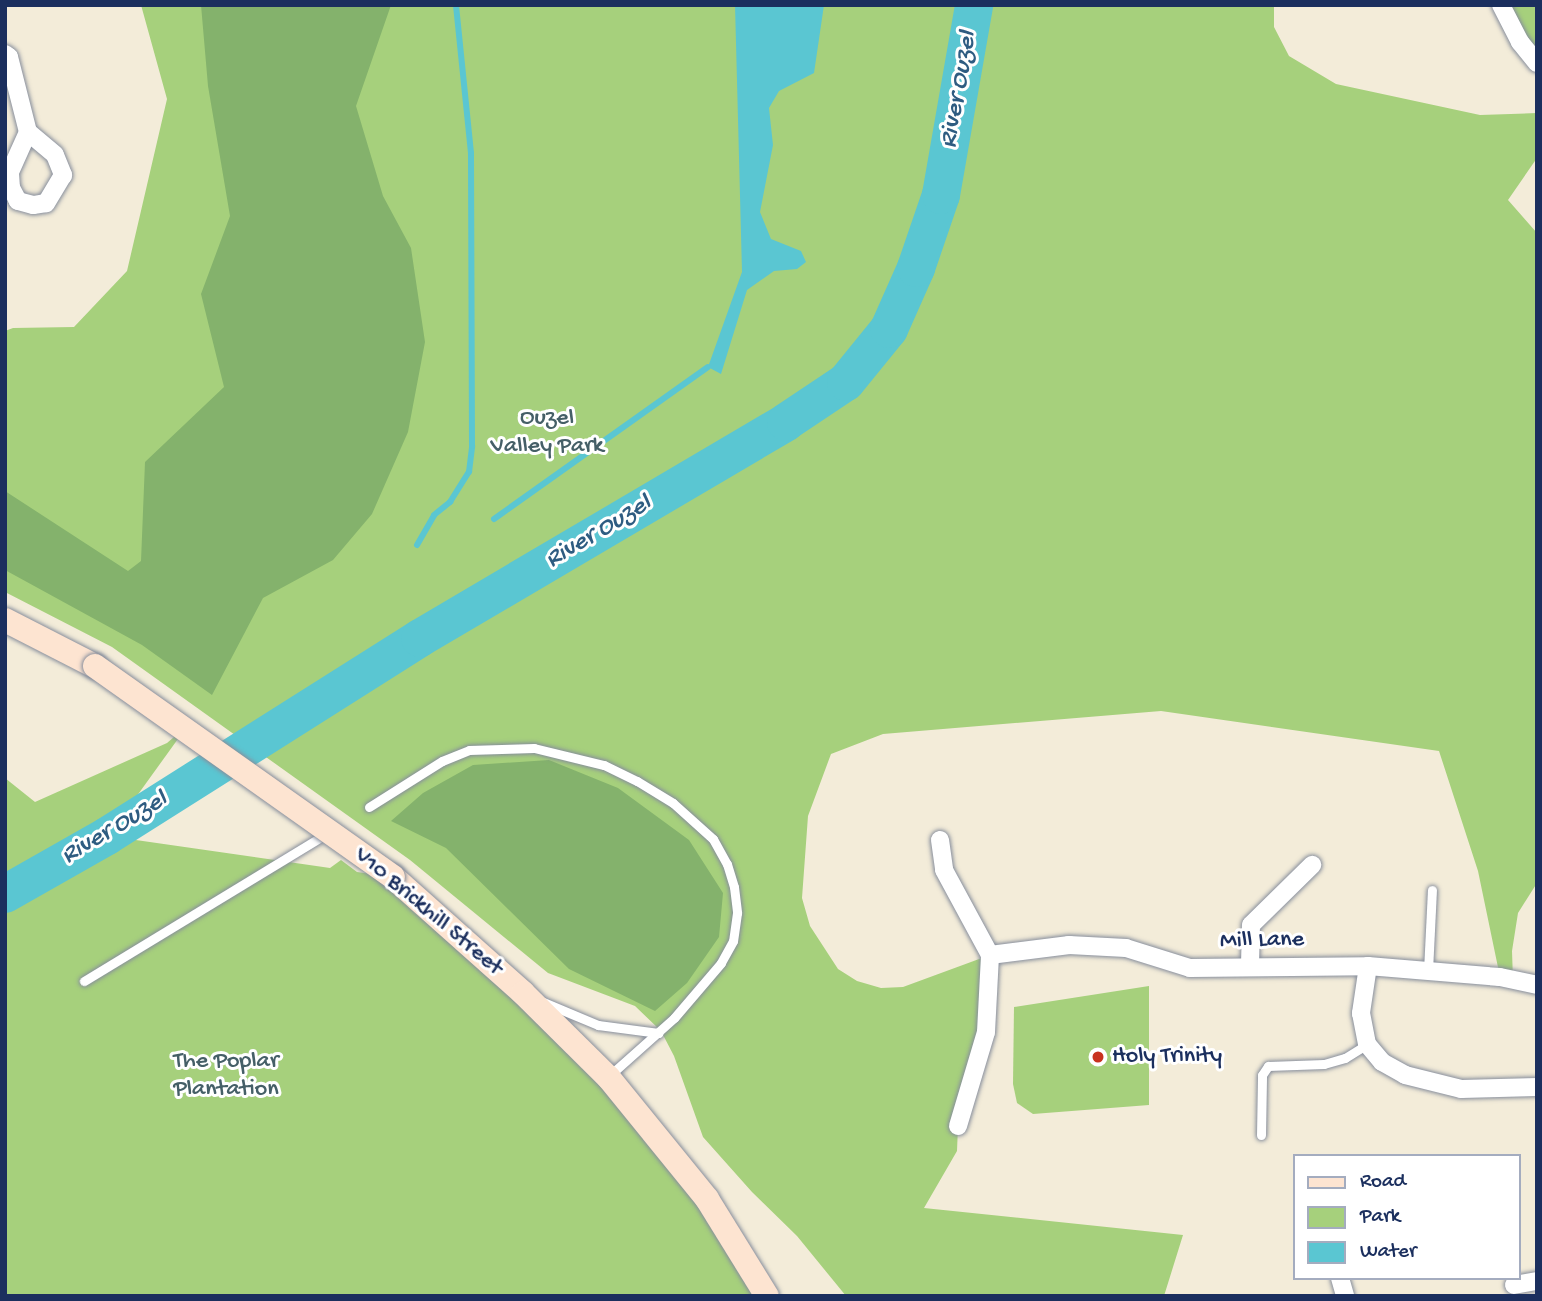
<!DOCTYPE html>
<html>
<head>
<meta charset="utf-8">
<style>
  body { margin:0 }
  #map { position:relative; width:1542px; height:1301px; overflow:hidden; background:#f3ecd9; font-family:"Gochi Hand",sans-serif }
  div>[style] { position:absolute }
  .green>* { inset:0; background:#a6d07c }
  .forest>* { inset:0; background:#84b26c }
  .water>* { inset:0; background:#5ac6d2 }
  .stream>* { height:6px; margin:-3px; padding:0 3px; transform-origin:3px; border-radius:3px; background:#5ac6d2 }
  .river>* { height:38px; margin:-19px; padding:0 19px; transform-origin:19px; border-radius:19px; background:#5ac6d2 }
  .roads { filter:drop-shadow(0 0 2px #878e9c) drop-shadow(0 0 2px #878e9c) }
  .lane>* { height:9px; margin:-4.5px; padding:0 4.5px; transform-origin:4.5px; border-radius:4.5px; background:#fff }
  .street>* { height:18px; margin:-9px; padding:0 9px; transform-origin:9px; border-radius:9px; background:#fff }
  .secondary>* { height:24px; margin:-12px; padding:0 12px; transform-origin:12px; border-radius:12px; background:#fde4d1 }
  .bridges { filter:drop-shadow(0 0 2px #878e9c) drop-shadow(0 0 2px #878e9c) }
  .secondary-bridge>* { height:24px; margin:-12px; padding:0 12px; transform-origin:12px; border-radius:12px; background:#fde4d1 }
  .dots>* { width:19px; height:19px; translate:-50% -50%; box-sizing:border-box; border:4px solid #fff; border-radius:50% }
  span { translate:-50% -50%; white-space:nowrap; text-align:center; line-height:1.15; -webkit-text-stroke:6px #fff; paint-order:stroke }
  .park-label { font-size:24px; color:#455f67 }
  .street-label { font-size:24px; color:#1b2f5e }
  .poi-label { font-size:24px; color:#1b2f5e }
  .left { translate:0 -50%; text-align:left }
  .water-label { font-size:26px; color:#2e5c81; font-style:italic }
  .frame { position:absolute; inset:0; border:7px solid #1b2f5e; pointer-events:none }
  .legend { position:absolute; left:1293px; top:1154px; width:228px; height:126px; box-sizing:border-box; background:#fff; border:2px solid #a4acbf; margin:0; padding:9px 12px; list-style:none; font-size:21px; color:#1b2f5e }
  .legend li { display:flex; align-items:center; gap:14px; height:35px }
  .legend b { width:35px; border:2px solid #a4acbf }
</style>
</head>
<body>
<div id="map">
  <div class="green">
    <div style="clip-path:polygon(141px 5px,1274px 5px,1274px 27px,1289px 56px,1336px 84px,1480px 115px,1537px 113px,1537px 158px,1508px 200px,1537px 233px,1537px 883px,1518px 913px,1512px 951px,1513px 980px,1500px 977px,1478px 871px,1439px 751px,1161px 711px,883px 734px,831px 754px,808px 816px,802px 898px,810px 926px,838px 969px,857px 981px,881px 988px,903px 987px,990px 955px,986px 1032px,958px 1126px,957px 1151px,924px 1208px,1183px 1235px,1164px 1296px,846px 1296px,797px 1236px,752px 1192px,703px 1137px,674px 1056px,661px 1031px,635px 1006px,548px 973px,410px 860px,112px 647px,5px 592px,5px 331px,13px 328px,74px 327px,127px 271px,167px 99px)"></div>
    <div style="clip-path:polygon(1501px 5px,1537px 5px,1537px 63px)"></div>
    <div style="clip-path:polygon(188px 725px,108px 836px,330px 868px,341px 860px,357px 872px,393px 877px,608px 1077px,767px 1296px,5px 1296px,5px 778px,35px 802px,167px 743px)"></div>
    <div style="clip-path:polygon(1149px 986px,1149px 1105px,1033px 1114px,1017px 1103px,1013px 1084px,1014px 1007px)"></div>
  </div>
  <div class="forest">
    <div style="clip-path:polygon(201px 5px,391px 5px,356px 106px,383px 196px,411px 248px,425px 342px,408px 432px,372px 514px,333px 560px,263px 598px,212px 695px,142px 645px,5px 570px,5px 491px,128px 571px,141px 561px,145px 462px,224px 387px,201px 294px,230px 216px,208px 86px)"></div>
    <div style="clip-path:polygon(549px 760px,618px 788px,689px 840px,723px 893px,719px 937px,687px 983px,655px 1011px,569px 969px,446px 848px,391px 821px,423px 793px,473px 765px)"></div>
  </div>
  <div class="water">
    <div style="clip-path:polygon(735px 5px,824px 5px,814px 73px,779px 91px,769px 108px,773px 145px,760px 212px,771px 239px,801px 251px,806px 262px,797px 269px,774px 271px,747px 290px,721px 374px,708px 367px,742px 272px)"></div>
  </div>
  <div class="stream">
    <div style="left:494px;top:519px;width:262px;rotate:-35.4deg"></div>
    <div style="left:417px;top:545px;width:34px;rotate:-60deg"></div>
    <div style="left:434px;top:515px;width:21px;rotate:-39deg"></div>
    <div style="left:450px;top:502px;width:36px;rotate:-58deg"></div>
    <div style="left:469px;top:472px;width:26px;rotate:-83deg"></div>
    <div style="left:472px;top:446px;width:293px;rotate:-90.2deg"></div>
    <div style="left:471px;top:153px;width:149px;rotate:-95.8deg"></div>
  </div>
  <div class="river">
    <div style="left:5px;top:894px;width:117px;rotate:-29.6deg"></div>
    <div style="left:107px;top:836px;width:370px;rotate:-32.3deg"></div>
    <div style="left:420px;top:638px;width:425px;rotate:-30.5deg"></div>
    <div style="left:786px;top:422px;width:72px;rotate:-33.7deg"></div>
    <div style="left:846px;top:382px;width:68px;rotate:-50.9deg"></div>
    <div style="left:889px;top:329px;width:67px;rotate:-66.1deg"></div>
    <div style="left:916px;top:268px;width:77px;rotate:-71.1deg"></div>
    <div style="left:941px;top:195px;width:193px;rotate:-80.1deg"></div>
  </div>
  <div class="roads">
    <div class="lane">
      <div style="left:369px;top:807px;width:86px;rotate:-32.2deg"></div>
      <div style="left:442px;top:761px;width:29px;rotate:-22deg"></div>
      <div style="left:469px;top:750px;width:65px;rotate:-1.8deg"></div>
      <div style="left:534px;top:748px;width:72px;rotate:13.7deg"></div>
      <div style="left:604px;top:765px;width:37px;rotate:26deg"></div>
      <div style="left:637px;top:781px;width:42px;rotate:31.4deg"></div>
      <div style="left:673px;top:803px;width:54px;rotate:42deg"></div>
      <div style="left:713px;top:839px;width:29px;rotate:61deg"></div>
      <div style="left:727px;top:864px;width:24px;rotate:73deg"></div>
      <div style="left:734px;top:887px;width:26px;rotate:83deg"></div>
      <div style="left:737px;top:913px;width:28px;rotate:98deg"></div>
      <div style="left:733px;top:941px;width:25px;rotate:119deg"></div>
      <div style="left:721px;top:963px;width:72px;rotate:130.5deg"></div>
      <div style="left:674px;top:1018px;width:87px;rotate:138.3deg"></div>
      <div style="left:1428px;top:971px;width:81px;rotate:-87.2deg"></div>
      <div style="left:84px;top:981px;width:274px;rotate:-31.3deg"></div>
      <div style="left:543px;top:1002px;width:60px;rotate:22.7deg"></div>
      <div style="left:598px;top:1025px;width:61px;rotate:7.6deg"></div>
      <div style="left:1261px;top:1135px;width:60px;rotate:-89deg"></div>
      <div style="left:1262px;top:1075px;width:11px;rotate:-56deg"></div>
      <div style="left:1268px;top:1066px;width:56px;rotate:-2deg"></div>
      <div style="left:1324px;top:1064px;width:22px;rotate:-16deg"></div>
      <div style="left:1345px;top:1058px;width:26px;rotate:-32deg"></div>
    </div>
    <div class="street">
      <div style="left:1501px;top:5px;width:42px;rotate:62.8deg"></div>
      <div style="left:1520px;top:42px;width:27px;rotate:51deg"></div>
      <div style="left:5px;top:54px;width:5px;rotate:37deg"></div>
      <div style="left:9px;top:57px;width:77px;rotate:75.8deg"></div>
      <div style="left:28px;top:132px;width:35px;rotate:40deg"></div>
      <div style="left:55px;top:155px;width:22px;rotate:68deg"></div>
      <div style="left:63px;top:175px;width:33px;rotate:121deg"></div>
      <div style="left:46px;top:203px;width:13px;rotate:171deg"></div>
      <div style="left:33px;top:205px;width:16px;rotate:-165deg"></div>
      <div style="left:18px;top:201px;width:15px;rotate:-118deg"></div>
      <div style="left:11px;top:188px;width:16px;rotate:-94deg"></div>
      <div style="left:10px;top:172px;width:44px;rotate:-65.8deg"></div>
      <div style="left:940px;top:840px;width:30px;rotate:82deg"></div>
      <div style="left:944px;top:870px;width:97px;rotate:61.6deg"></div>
      <div style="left:1250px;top:965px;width:40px;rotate:-88.6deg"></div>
      <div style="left:1251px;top:925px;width:86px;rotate:-44.5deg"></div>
      <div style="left:1368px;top:966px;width:48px;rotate:98.5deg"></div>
      <div style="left:1361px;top:1013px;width:32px;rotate:79deg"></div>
      <div style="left:1367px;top:1044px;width:23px;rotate:50deg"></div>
      <div style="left:1382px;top:1062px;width:26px;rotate:29deg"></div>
      <div style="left:1405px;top:1075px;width:58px;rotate:14deg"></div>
      <div style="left:1461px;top:1089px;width:76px;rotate:-1.5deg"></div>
      <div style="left:958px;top:1126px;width:98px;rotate:-73.4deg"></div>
      <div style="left:986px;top:1032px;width:77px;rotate:-87deg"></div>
      <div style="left:990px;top:955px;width:80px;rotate:-7.2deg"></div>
      <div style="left:1069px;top:945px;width:57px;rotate:3deg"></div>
      <div style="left:1126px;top:948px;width:67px;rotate:17.4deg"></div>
      <div style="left:1190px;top:968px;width:178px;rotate:-0.6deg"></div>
      <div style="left:1368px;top:966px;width:132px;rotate:4.8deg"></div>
      <div style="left:1500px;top:977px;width:38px;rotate:12deg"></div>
      <div style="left:1340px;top:1278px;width:19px;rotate:74deg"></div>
      <div style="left:1514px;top:1285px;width:23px;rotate:-10deg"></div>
    </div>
    <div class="secondary">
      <div style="left:5px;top:620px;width:101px;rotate:27.1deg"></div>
      <div style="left:393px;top:877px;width:174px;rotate:41.7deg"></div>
      <div style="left:523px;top:993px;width:120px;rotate:44.7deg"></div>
      <div style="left:608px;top:1077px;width:157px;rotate:50.9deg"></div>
      <div style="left:707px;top:1199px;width:114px;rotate:58.3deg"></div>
    </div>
  </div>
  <div class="bridges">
    <div class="secondary-bridge">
      <div style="left:95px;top:666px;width:365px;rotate:35.3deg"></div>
    </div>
  </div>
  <div class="dots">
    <div style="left:1098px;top:1057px;background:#c8321e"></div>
  </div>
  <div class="park-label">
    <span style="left:547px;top:433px">Ouzel<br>Valley Park</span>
    <span style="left:226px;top:1076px">The Poplar<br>Plantation</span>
  </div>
  <div class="street-label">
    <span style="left:428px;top:912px;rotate:40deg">V10 Brickhill Street</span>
    <span style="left:1262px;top:941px;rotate:-1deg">Mill Lane</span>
  </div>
  <div class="poi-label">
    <span class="left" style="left:1112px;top:1057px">Holy Trinity</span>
  </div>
  <div class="water-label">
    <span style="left:960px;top:90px;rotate:-80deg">River Ouzel</span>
    <span style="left:599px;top:533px;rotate:-31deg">River Ouzel</span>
    <span style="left:115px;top:829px;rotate:-31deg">River Ouzel</span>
  </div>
  <div class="frame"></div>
  <ul class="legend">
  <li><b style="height:9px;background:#fde4d1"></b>Road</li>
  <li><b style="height:19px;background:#a6d07c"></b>Park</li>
  <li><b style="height:19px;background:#5ac6d2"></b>Water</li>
  </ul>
</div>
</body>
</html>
